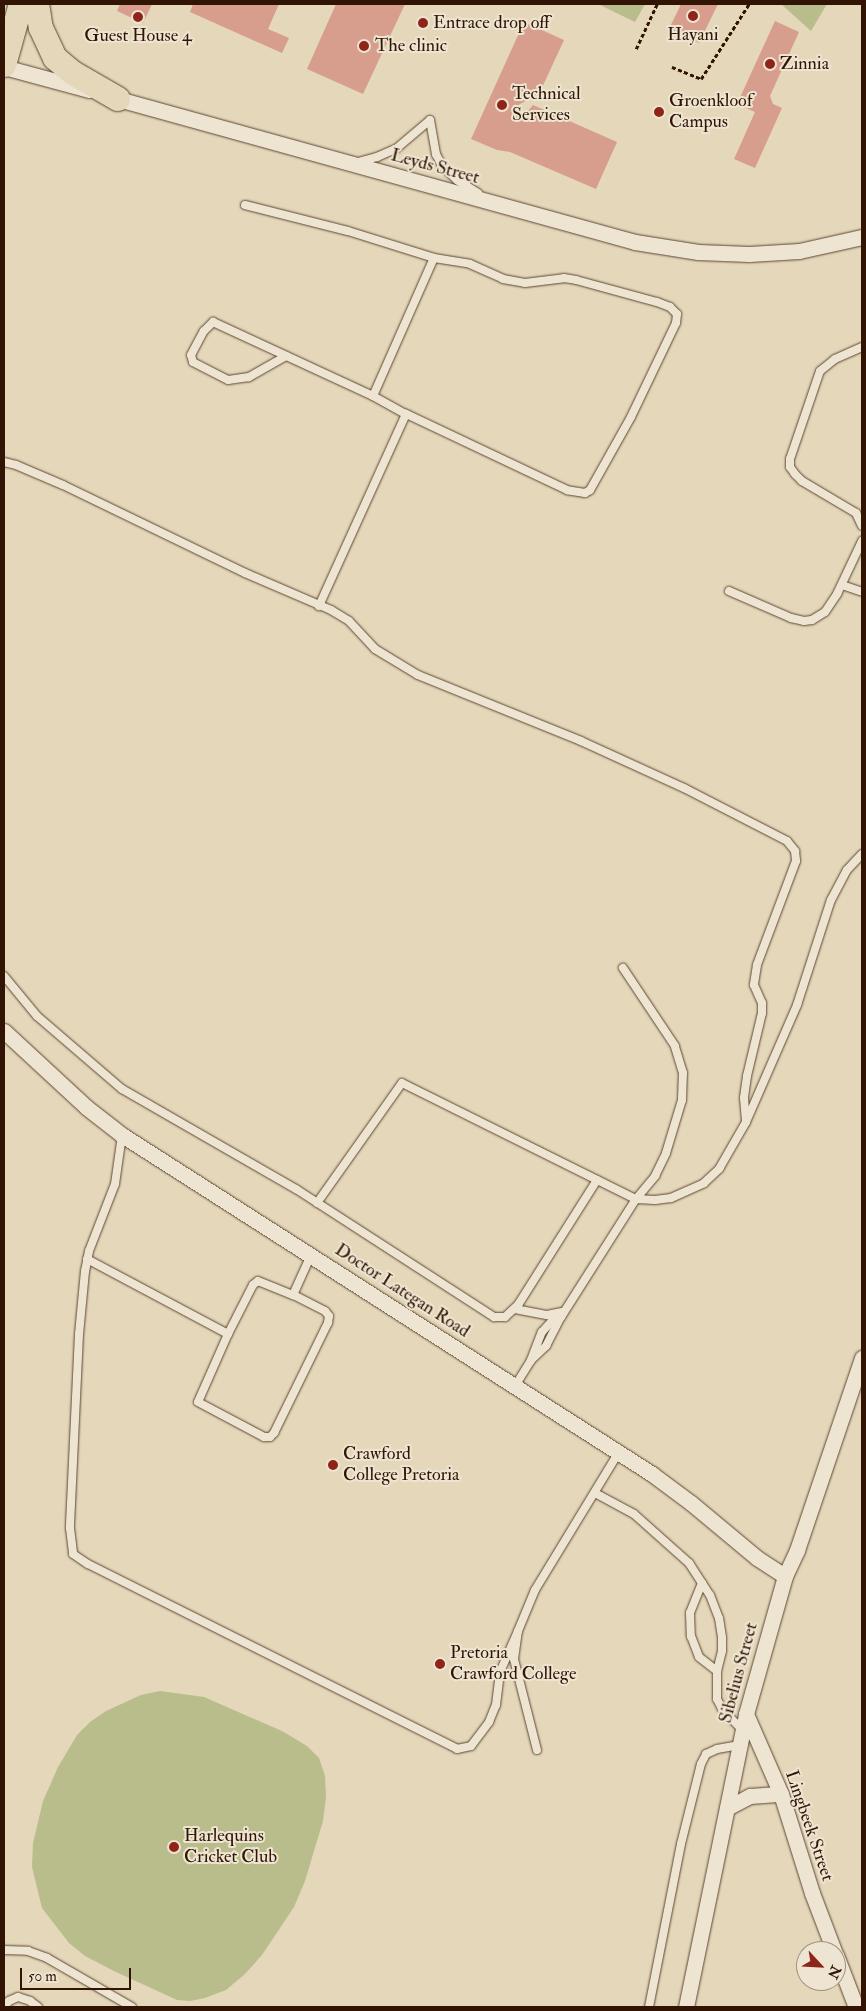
<!DOCTYPE html>
<html>
<head>
<meta charset="utf-8">
<style>
  body { margin:0 }
  #map { position:relative; width:866px; height:2011px; overflow:hidden; background:#e4d7ba; font-family:"IM FELL Double Pica",serif }
  div>[style] { position:absolute }
  .green>* { inset:0; background:#b9bd8c }
  .building>* { inset:0; background:#d79e8e }
  .path>* { height:2.5px; margin-top:-1.25px; transform-origin:0; background:repeating-linear-gradient(90deg,#311403 0 4px,transparent 0 6.5px) }
  .roads { filter:drop-shadow(0 0 1px #5e4531) drop-shadow(0 0 1px #5e4531) }
  .lane>* { height:8px; margin:-4px; padding:0 4px; transform-origin:4px; border-radius:4px; background:#ede5d2 }
  .street>* { height:15px; margin:-7.5px; padding:0 7.5px; transform-origin:7.5px; border-radius:7.5px; background:#ede5d2 }
  .primary>* { height:24px; margin:-12px; padding:0 12px; transform-origin:12px; border-radius:12px; background:#e4d7ba }
  .dots>* { width:14px; height:14px; translate:-50% -50%; box-sizing:border-box; border:2px solid #ede5d2; border-radius:50% }
  span { translate:-50% -50%; white-space:nowrap; text-align:center; line-height:1.15; -webkit-text-stroke:4px #ede5d2; paint-order:stroke }
  .poi-label { font-size:18px; color:#311403 }
  .left { translate:0 -50%; text-align:left }
  .street-label { font-size:18px; color:#311403 }
  .frame { position:absolute; inset:0; border:5px solid #311403; pointer-events:none }
  .north { position:absolute; left:796px; top:1941px; width:50px; height:50px; box-sizing:border-box; background:#ede5d2; border:1px solid #a2917f; border-radius:50%; rotate:115deg; font-size:14px; font-weight:700; line-height:20px; text-align:center; color:#311403 }
  .north::after { content:''; display:block; margin:auto; width:18px; height:22px; background:#8f2418; clip-path:polygon(50% 0,100% 100%,50% 72%,0 100%) }
  .scale { position:absolute; left:20px; top:1968px; width:111px; height:22px; box-sizing:border-box; border:2px solid #311403; border-top:0; padding-left:6px; font-size:15px; line-height:18px; white-space:nowrap; color:#311403; -webkit-text-stroke:4px #ede5d2; paint-order:stroke }
</style>
</head>
<body>
<div id="map">
  <div class="green">
    <div style="clip-path:polygon(598px 4px,645px 4px,635px 22px)"></div>
    <div style="clip-path:polygon(781px 4px,827px 4px,811px 31px)"></div>
    <div style="clip-path:polygon(160px 1691px,204px 1697px,282px 1731px,307px 1746px,319px 1758px,325px 1776px,326px 1797px,323px 1821px,305px 1881px,294px 1907px,262px 1955px,245px 1974px,226px 1990px,205px 1998px,190px 2001px,177px 2000px,114px 1971px,85px 1956px,69px 1943px,42px 1908px,32px 1867px,33px 1843px,43px 1801px,58px 1767px,77px 1735px,90px 1722px,106px 1711px,141px 1695px)"></div>
  </div>
  <div class="building">
    <div style="clip-path:polygon(120px 4px,152px 4px,143px 23px,117px 11px)"></div>
    <div style="clip-path:polygon(193px 4px,279px 4px,268px 29px,289px 38px,282px 53px,190px 12px)"></div>
    <div style="clip-path:polygon(336px 4px,405px 4px,363px 94px,307px 69px)"></div>
    <div style="clip-path:polygon(681px 4px,718px 4px,699px 43px,669px 29px)"></div>
    <div style="clip-path:polygon(775px 21px,799px 32px,770px 96px,773px 104px,782px 108px,755px 168px,734px 159px,755px 112px,737px 104px)"></div>
    <div style="clip-path:polygon(524px 22px,564px 40px,540px 92px,517px 106px,513px 114px,522px 118px,533px 105px,617px 142px,596px 189px,510px 152px,497px 150px,471px 139px)"></div>
  </div>
  <div class="path">
    <div style="left:636px;top:49px;width:50px;rotate:-65deg"></div>
    <div style="left:672px;top:67px;width:31px;rotate:22deg"></div>
    <div style="left:701px;top:79px;width:89px;rotate:-57.4deg"></div>
  </div>
  <div class="roads">
    <div class="lane">
      <div style="left:430px;top:120px;width:35px;rotate:80deg"></div>
      <div style="left:436px;top:154px;width:13px;rotate:63deg"></div>
      <div style="left:442px;top:166px;width:21px;rotate:43deg"></div>
      <div style="left:457px;top:180px;width:25px;rotate:32deg"></div>
      <div style="left:358px;top:162px;width:20px;rotate:-15deg"></div>
      <div style="left:377px;top:157px;width:22px;rotate:-24deg"></div>
      <div style="left:397px;top:148px;width:43px;rotate:-40.3deg"></div>
      <div style="left:245px;top:205px;width:106px;rotate:14.2deg"></div>
      <div style="left:348px;top:231px;width:90px;rotate:17.4deg"></div>
      <div style="left:434px;top:258px;width:36px;rotate:9deg"></div>
      <div style="left:470px;top:264px;width:36px;rotate:24deg"></div>
      <div style="left:503px;top:279px;width:22px;rotate:10deg"></div>
      <div style="left:525px;top:283px;width:39px;rotate:-7deg"></div>
      <div style="left:564px;top:278px;width:12px;rotate:9deg"></div>
      <div style="left:576px;top:280px;width:84px;rotate:15.2deg"></div>
      <div style="left:657px;top:302px;width:14px;rotate:21deg"></div>
      <div style="left:670px;top:307px;width:10px;rotate:45deg"></div>
      <div style="left:677px;top:314px;width:9px;rotate:96deg"></div>
      <div style="left:676px;top:323px;width:104px;rotate:115.6deg"></div>
      <div style="left:631px;top:417px;width:84px;rotate:119.3deg"></div>
      <div style="left:590px;top:490px;width:6px;rotate:149deg"></div>
      <div style="left:585px;top:493px;width:18px;rotate:-171deg"></div>
      <div style="left:567px;top:490px;width:178px;rotate:-154.7deg"></div>
      <div style="left:862px;top:347px;width:30px;rotate:156deg"></div>
      <div style="left:835px;top:359px;width:19px;rotate:141deg"></div>
      <div style="left:820px;top:371px;width:93px;rotate:108.8deg"></div>
      <div style="left:790px;top:459px;width:8px;rotate:90deg"></div>
      <div style="left:790px;top:467px;width:9px;rotate:54deg"></div>
      <div style="left:795px;top:474px;width:10px;rotate:45deg"></div>
      <div style="left:802px;top:481px;width:63px;rotate:30.7deg"></div>
      <div style="left:856px;top:513px;width:14px;rotate:65deg"></div>
      <div style="left:286px;top:356px;width:43px;rotate:150.4deg"></div>
      <div style="left:249px;top:377px;width:21px;rotate:172deg"></div>
      <div style="left:228px;top:380px;width:39px;rotate:-153deg"></div>
      <div style="left:193px;top:362px;width:7px;rotate:-106deg"></div>
      <div style="left:191px;top:355px;width:27px;rotate:-62deg"></div>
      <div style="left:204px;top:331px;width:13px;rotate:-45deg"></div>
      <div style="left:213px;top:322px;width:176px;rotate:24.8deg"></div>
      <div style="left:373px;top:396px;width:38px;rotate:29deg"></div>
      <div style="left:406px;top:414px;width:211px;rotate:114.4deg"></div>
      <div style="left:373px;top:396px;width:151px;rotate:-66.2deg"></div>
      <div style="left:4px;top:462px;width:12px;rotate:14deg"></div>
      <div style="left:16px;top:465px;width:51px;rotate:23.1deg"></div>
      <div style="left:63px;top:485px;width:202px;rotate:25.8deg"></div>
      <div style="left:245px;top:573px;width:94px;rotate:23.3deg"></div>
      <div style="left:331px;top:610px;width:21px;rotate:31deg"></div>
      <div style="left:349px;top:621px;width:38px;rotate:47deg"></div>
      <div style="left:375px;top:649px;width:50px;rotate:31.2deg"></div>
      <div style="left:418px;top:675px;width:176px;rotate:22deg"></div>
      <div style="left:581px;top:741px;width:113px;rotate:24.5deg"></div>
      <div style="left:684px;top:788px;width:116px;rotate:27.2deg"></div>
      <div style="left:787px;top:841px;width:13px;rotate:51deg"></div>
      <div style="left:795px;top:851px;width:10px;rotate:84deg"></div>
      <div style="left:796px;top:861px;width:111px;rotate:110.6deg"></div>
      <div style="left:757px;top:965px;width:20px;rotate:99deg"></div>
      <div style="left:754px;top:985px;width:20px;rotate:66deg"></div>
      <div style="left:762px;top:1003px;width:10px;rotate:90deg"></div>
      <div style="left:762px;top:1013px;width:65px;rotate:103.4deg"></div>
      <div style="left:747px;top:1076px;width:22px;rotate:98deg"></div>
      <div style="left:744px;top:1098px;width:24px;rotate:85deg"></div>
      <div style="left:842px;top:585px;width:21px;rotate:19deg"></div>
      <div style="left:729px;top:591px;width:68px;rotate:23.5deg"></div>
      <div style="left:791px;top:618px;width:13px;rotate:13deg"></div>
      <div style="left:804px;top:621px;width:8px;rotate:-7deg"></div>
      <div style="left:812px;top:620px;width:15px;rotate:-32deg"></div>
      <div style="left:825px;top:612px;width:22px;rotate:-56deg"></div>
      <div style="left:837px;top:594px;width:59px;rotate:-64.7deg"></div>
      <div style="left:4px;top:976px;width:52px;rotate:50.5deg"></div>
      <div style="left:37px;top:1016px;width:112px;rotate:40.7deg"></div>
      <div style="left:122px;top:1089px;width:201px;rotate:29.9deg"></div>
      <div style="left:296px;top:1189px;width:236px;rotate:32.9deg"></div>
      <div style="left:494px;top:1317px;width:11px"></div>
      <div style="left:505px;top:1317px;width:18px;rotate:-43deg"></div>
      <div style="left:518px;top:1305px;width:148px;rotate:-57.7deg"></div>
      <div style="left:122px;top:1135px;width:49px;rotate:98.1deg"></div>
      <div style="left:115px;top:1184px;width:72px;rotate:111.2deg"></div>
      <div style="left:89px;top:1251px;width:20px;rotate:101deg"></div>
      <div style="left:85px;top:1271px;width:63px;rotate:95.4deg"></div>
      <div style="left:79px;top:1334px;width:194px;rotate:92.7deg"></div>
      <div style="left:70px;top:1528px;width:26px;rotate:83deg"></div>
      <div style="left:73px;top:1554px;width:18px;rotate:34deg"></div>
      <div style="left:88px;top:1564px;width:413px;rotate:26.6deg"></div>
      <div style="left:457px;top:1749px;width:14px;rotate:-12deg"></div>
      <div style="left:471px;top:1746px;width:30px;rotate:-53deg"></div>
      <div style="left:489px;top:1722px;width:18px;rotate:-68deg"></div>
      <div style="left:496px;top:1705px;width:33px;rotate:-83deg"></div>
      <div style="left:500px;top:1672px;width:45px;rotate:-66.3deg"></div>
      <div style="left:317px;top:1203px;width:147px;rotate:-54.7deg"></div>
      <div style="left:402px;top:1083px;width:261px;rotate:26.4deg"></div>
      <div style="left:636px;top:1199px;width:19px;rotate:3deg"></div>
      <div style="left:655px;top:1200px;width:16px;rotate:-7deg"></div>
      <div style="left:671px;top:1198px;width:36px;rotate:-24deg"></div>
      <div style="left:704px;top:1183px;width:21px;rotate:-43deg"></div>
      <div style="left:719px;top:1169px;width:54px;rotate:-60.1deg"></div>
      <div style="left:746px;top:1122px;width:128px;rotate:-66.4deg"></div>
      <div style="left:797px;top:1005px;width:110px;rotate:-72.1deg"></div>
      <div style="left:831px;top:900px;width:34px;rotate:-62deg"></div>
      <div style="left:847px;top:870px;width:22px;rotate:-47deg"></div>
      <div style="left:87px;top:1259px;width:160px;rotate:28deg"></div>
      <div style="left:228px;top:1334px;width:74px;rotate:113.8deg"></div>
      <div style="left:198px;top:1402px;width:75px;rotate:27.9deg"></div>
      <div style="left:264px;top:1437px;width:6px"></div>
      <div style="left:270px;top:1437px;width:6px;rotate:-45deg"></div>
      <div style="left:274px;top:1433px;width:123px;rotate:-63.9deg"></div>
      <div style="left:328px;top:1323px;width:7px;rotate:-82deg"></div>
      <div style="left:329px;top:1316px;width:6px;rotate:-129deg"></div>
      <div style="left:325px;top:1311px;width:36px;rotate:-153deg"></div>
      <div style="left:293px;top:1295px;width:44px;rotate:-65.8deg"></div>
      <div style="left:515px;top:1309px;width:33px;rotate:11deg"></div>
      <div style="left:547px;top:1315px;width:14px;rotate:-12deg"></div>
      <div style="left:228px;top:1334px;width:55px;rotate:-63deg"></div>
      <div style="left:253px;top:1285px;width:6px;rotate:-39deg"></div>
      <div style="left:258px;top:1281px;width:38px;rotate:22deg"></div>
      <div style="left:531px;top:1360px;width:21px;rotate:-43deg"></div>
      <div style="left:546px;top:1346px;width:33px;rotate:-63deg"></div>
      <div style="left:561px;top:1317px;width:140px;rotate:-57.6deg"></div>
      <div style="left:636px;top:1199px;width:30px;rotate:-50deg"></div>
      <div style="left:655px;top:1176px;width:25px;rotate:-64deg"></div>
      <div style="left:666px;top:1153px;width:55px;rotate:-73.2deg"></div>
      <div style="left:682px;top:1100px;width:27px;rotate:-88deg"></div>
      <div style="left:683px;top:1073px;width:28px;rotate:-107deg"></div>
      <div style="left:675px;top:1046px;width:94px;rotate:-123.7deg"></div>
      <div style="left:515px;top:1386px;width:31px;rotate:-58deg"></div>
      <div style="left:531px;top:1360px;width:30px;rotate:-69deg"></div>
      <div style="left:542px;top:1332px;width:15px;rotate:-48deg"></div>
      <div style="left:552px;top:1321px;width:10px;rotate:-24deg"></div>
      <div style="left:595px;top:1493px;width:44px;rotate:28.3deg"></div>
      <div style="left:634px;top:1514px;width:74px;rotate:41.7deg"></div>
      <div style="left:689px;top:1563px;width:38px;rotate:57deg"></div>
      <div style="left:710px;top:1595px;width:25px;rotate:69deg"></div>
      <div style="left:719px;top:1618px;width:20px;rotate:81deg"></div>
      <div style="left:722px;top:1638px;width:13px;rotate:90deg"></div>
      <div style="left:722px;top:1651px;width:21px;rotate:104deg"></div>
      <div style="left:717px;top:1671px;width:28px;rotate:90deg"></div>
      <div style="left:717px;top:1699px;width:11px;rotate:63deg"></div>
      <div style="left:722px;top:1709px;width:30px;rotate:46deg"></div>
      <div style="left:702px;top:1583px;width:32px;rotate:112deg"></div>
      <div style="left:690px;top:1613px;width:23px;rotate:88deg"></div>
      <div style="left:691px;top:1636px;width:22px;rotate:69deg"></div>
      <div style="left:699px;top:1657px;width:23px;rotate:38deg"></div>
      <div style="left:537px;top:1750px;width:94px;rotate:-104.2deg"></div>
      <div style="left:514px;top:1659px;width:28px;rotate:-82deg"></div>
      <div style="left:518px;top:1631px;width:44px;rotate:-67.5deg"></div>
      <div style="left:535px;top:1590px;width:162px;rotate:-58.7deg"></div>
      <div style="left:4px;top:1950px;width:24px;rotate:2deg"></div>
      <div style="left:28px;top:1951px;width:20px;rotate:20deg"></div>
      <div style="left:47px;top:1958px;width:98px;rotate:30deg"></div>
      <div style="left:4px;top:2007px;width:8px;rotate:-50deg"></div>
      <div style="left:9px;top:2001px;width:10px;rotate:-24deg"></div>
      <div style="left:18px;top:1997px;width:13px;rotate:18deg"></div>
      <div style="left:30px;top:2001px;width:10px;rotate:37deg"></div>
      <div style="left:649px;top:2007px;width:166px;rotate:-78.9deg"></div>
      <div style="left:681px;top:1844px;width:82px;rotate:-76deg"></div>
      <div style="left:701px;top:1764px;width:11px;rotate:-63deg"></div>
      <div style="left:706px;top:1754px;width:12px;rotate:-24deg"></div>
      <div style="left:717px;top:1749px;width:23px;rotate:-10deg"></div>
    </div>
    <div class="street">
      <div style="left:4px;top:67px;width:88px;rotate:15.1deg"></div>
      <div style="left:111px;top:97px;width:544px;rotate:15.47deg"></div>
      <div style="left:635px;top:242px;width:64px;rotate:9deg"></div>
      <div style="left:698px;top:252px;width:51px;rotate:2.2deg"></div>
      <div style="left:749px;top:254px;width:50px;rotate:-3.4deg"></div>
      <div style="left:799px;top:251px;width:65px;rotate:-12.5deg"></div>
      <div style="left:4px;top:1031px;width:112px;rotate:42.8deg"></div>
      <div style="left:86px;top:1107px;width:46px;rotate:37.9deg"></div>
      <div style="left:122px;top:1135px;width:629px;rotate:32.6deg"></div>
      <div style="left:652px;top:1474px;width:49px;rotate:36.6deg"></div>
      <div style="left:691px;top:1503px;width:86px;rotate:39.8deg"></div>
      <div style="left:757px;top:1558px;width:33px;rotate:33deg"></div>
      <div style="left:746px;top:1714px;width:87px;rotate:66.4deg"></div>
      <div style="left:781px;top:1794px;width:104px;rotate:72.6deg"></div>
      <div style="left:812px;top:1893px;width:62px;rotate:69.2deg"></div>
      <div style="left:727px;top:1808px;width:26px;rotate:-28deg"></div>
      <div style="left:750px;top:1796px;width:31px;rotate:-4deg"></div>
      <div style="left:836px;top:1955px;width:56px;rotate:69deg"></div>
      <div style="left:686px;top:2007px;width:299px;rotate:-78.4deg"></div>
      <div style="left:746px;top:1714px;width:143px;rotate:-74.2deg"></div>
      <div style="left:785px;top:1576px;width:29px;rotate:-65deg"></div>
      <div style="left:797px;top:1550px;width:203px;rotate:-71.3deg"></div>
    </div>
    <div class="primary">
      <div style="left:37px;top:4px;width:24px;rotate:81deg"></div>
      <div style="left:41px;top:28px;width:33px;rotate:65deg"></div>
      <div style="left:55px;top:58px;width:23px;rotate:40deg"></div>
      <div style="left:73px;top:73px;width:52px;rotate:30deg"></div>
      <div style="left:4px;top:65px;width:63px;rotate:-74.4deg"></div>
    </div>
  </div>
  <div class="dots">
    <div style="left:693px;top:16px;background:#8f2418"></div>
    <div style="left:138px;top:17px;background:#8f2418"></div>
    <div style="left:423px;top:23px;background:#8f2418"></div>
    <div style="left:364px;top:46px;background:#8f2418"></div>
    <div style="left:770px;top:64px;background:#8f2418"></div>
    <div style="left:502px;top:105px;background:#8f2418"></div>
    <div style="left:659px;top:112px;background:#8f2418"></div>
    <div style="left:333px;top:1465px;background:#8f2418"></div>
    <div style="left:440px;top:1664px;background:#8f2418"></div>
    <div style="left:174px;top:1847px;background:#8f2418"></div>
  </div>
  <div class="poi-label">
    <span class="left" style="left:433px;top:23px">Entrace drop off</span>
    <span style="left:693px;top:35px">Hayani</span>
    <span style="left:138px;top:36px">Guest House 4</span>
    <span class="left" style="left:375px;top:46px">The clinic</span>
    <span class="left" style="left:780px;top:64px">Zinnia</span>
    <span class="left" style="left:512px;top:105px">Technical<br>Services</span>
    <span class="left" style="left:669px;top:112px">Groenkloof<br>Campus</span>
    <span class="left" style="left:343px;top:1465px">Crawford<br>College Pretoria</span>
    <span class="left" style="left:450px;top:1664px">Pretoria<br>Crawford College</span>
    <span class="left" style="left:184px;top:1847px">Harlequins<br>Cricket Club</span>
  </div>
  <div class="street-label">
    <span style="left:435px;top:167px;rotate:15deg">Leyds Street</span>
    <span style="left:402px;top:1291px;rotate:33deg">Doctor Lategan Road</span>
    <span style="left:739px;top:1673px;rotate:-75deg">Sibelius Street</span>
    <span style="left:809px;top:1826px;rotate:71deg">Lingbeek Street</span>
  </div>
  <div class="frame"></div>
  <div class="north">N</div>
  <div class="scale">50 m</div>
</div>
</body>
</html>
